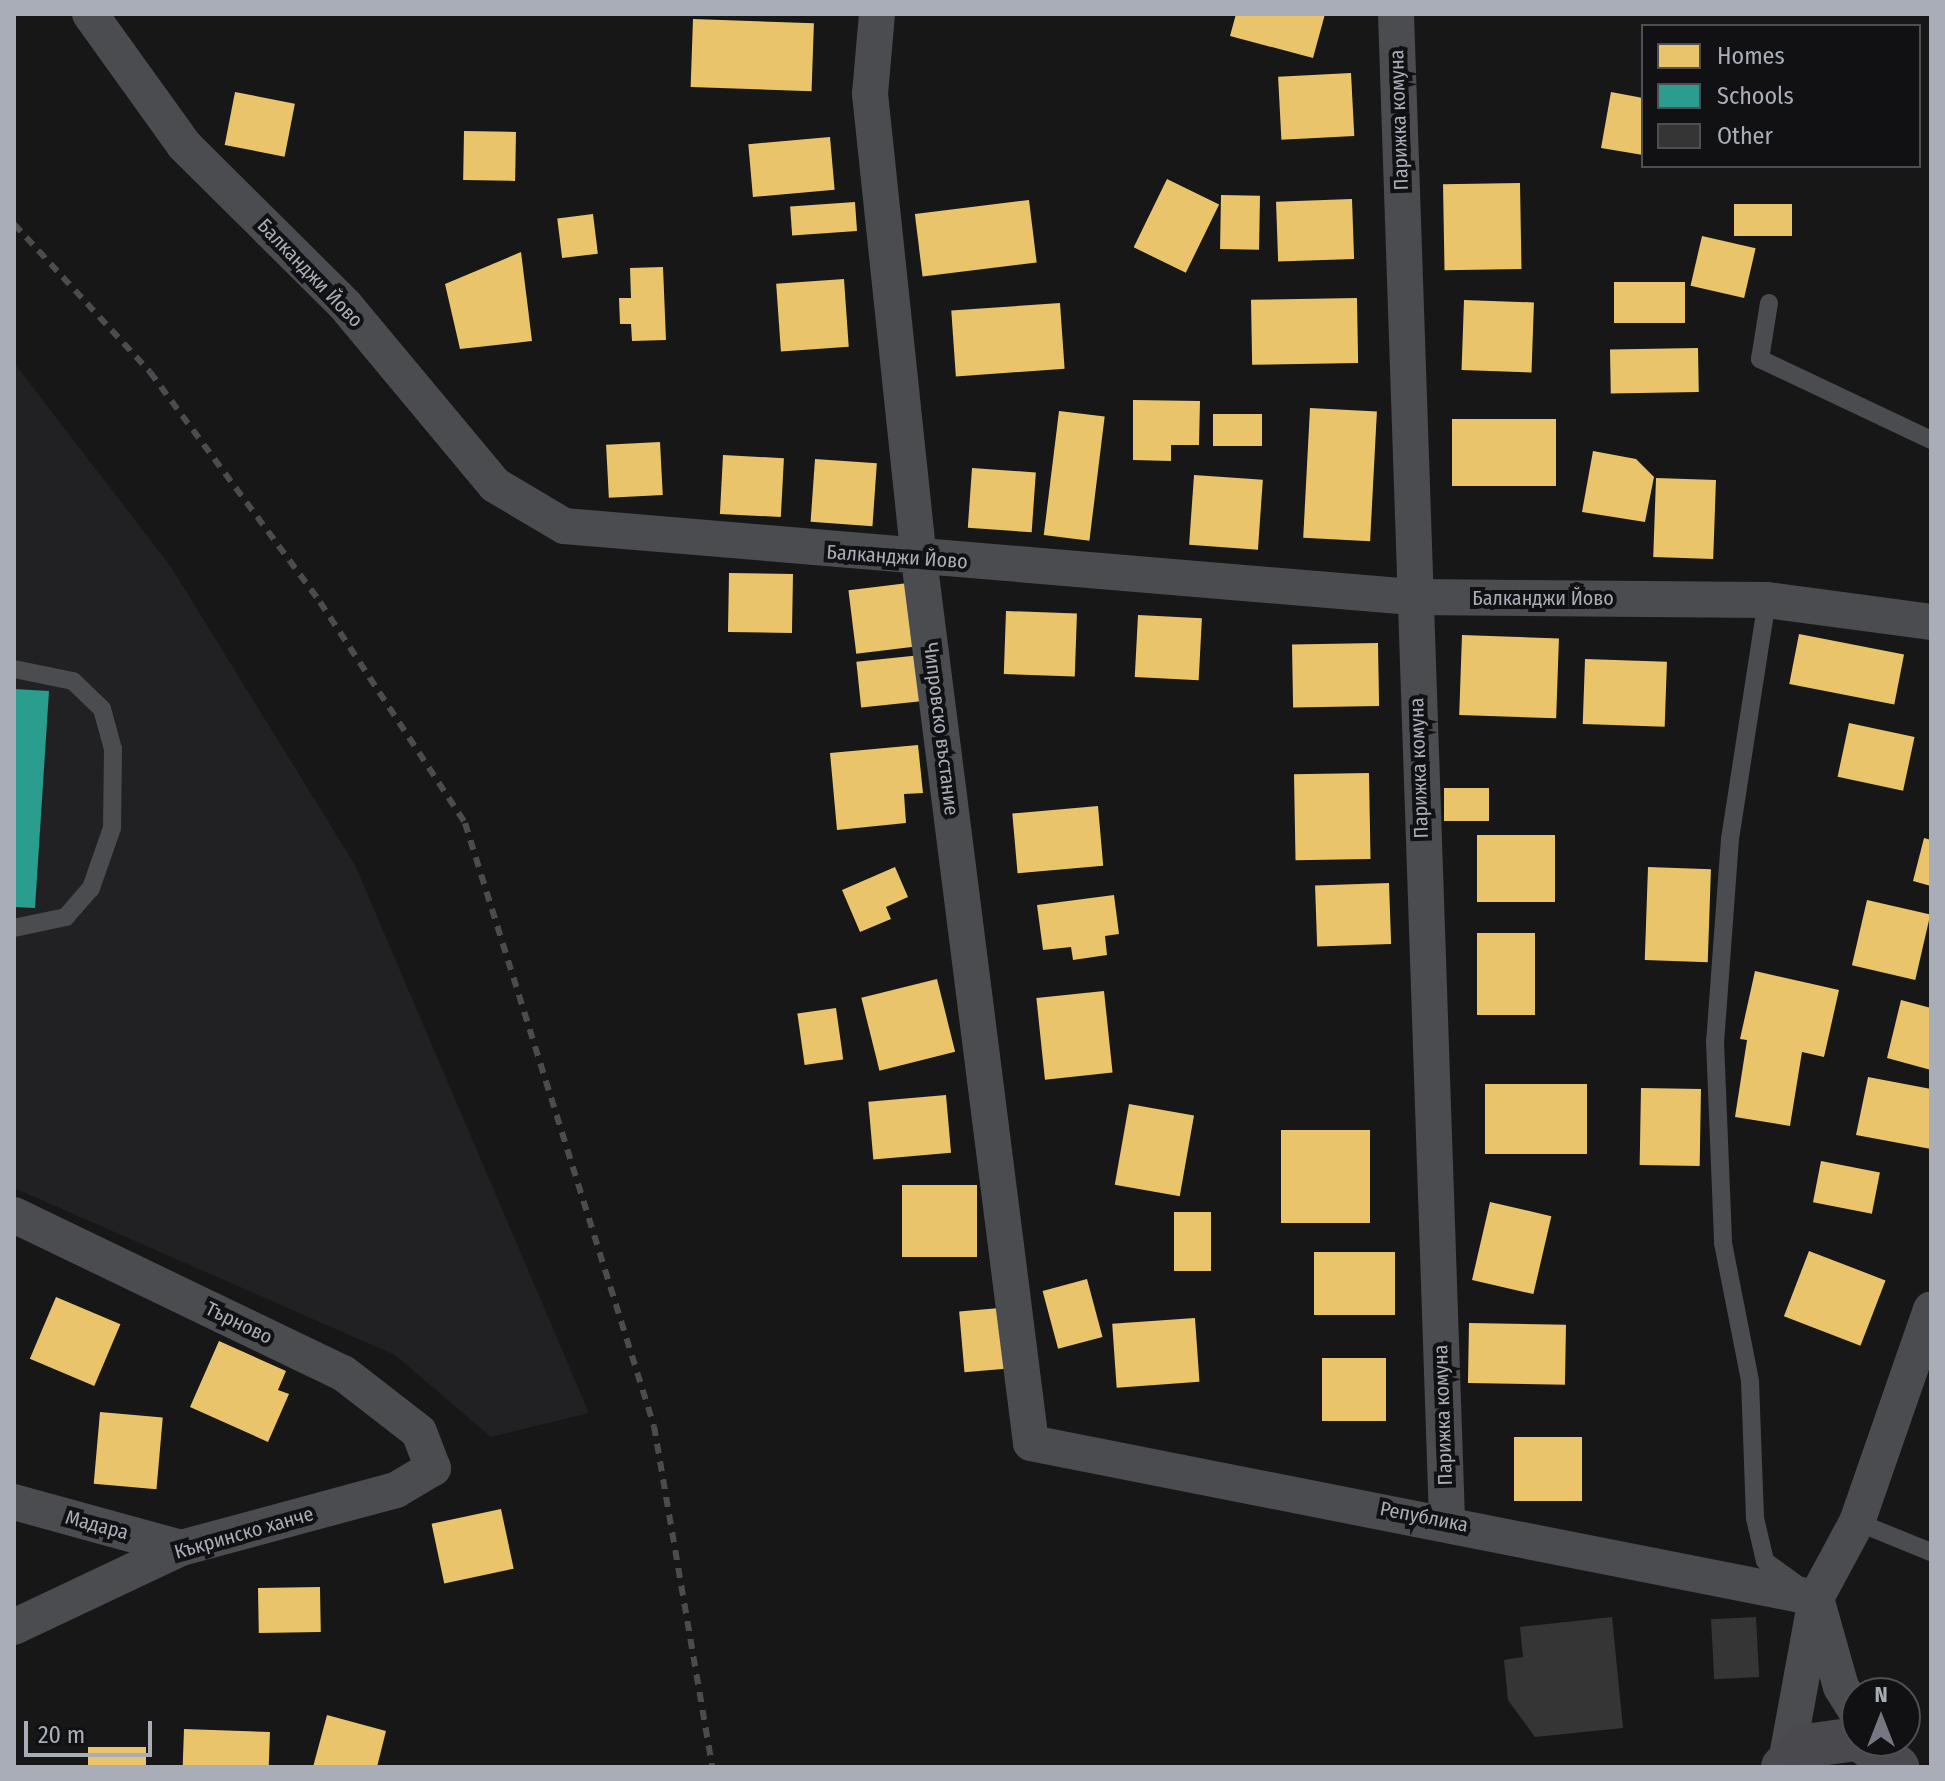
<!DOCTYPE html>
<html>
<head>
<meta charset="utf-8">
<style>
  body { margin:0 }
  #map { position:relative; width:1945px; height:1781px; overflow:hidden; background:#171717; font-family:"Fira Sans Condensed",sans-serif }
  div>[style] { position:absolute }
  .built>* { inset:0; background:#212123 }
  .homes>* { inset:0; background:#e9c46a; transform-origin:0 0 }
  .schools>* { inset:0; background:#2a9d8f }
  .building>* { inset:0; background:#353536; transform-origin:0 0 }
  .lane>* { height:18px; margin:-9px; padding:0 9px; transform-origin:9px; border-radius:9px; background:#4b4c50 }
  .street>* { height:36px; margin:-18px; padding:0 18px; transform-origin:18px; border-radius:18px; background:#4b4c50 }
  .secondary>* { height:44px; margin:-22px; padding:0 22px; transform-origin:22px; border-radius:22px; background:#4a4a4e }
  .rail>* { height:6px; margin-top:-3px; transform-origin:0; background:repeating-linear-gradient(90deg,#4b4c4f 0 10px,transparent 0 18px) }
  span { translate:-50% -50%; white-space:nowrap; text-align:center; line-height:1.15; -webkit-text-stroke:8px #111113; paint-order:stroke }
  .street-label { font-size:20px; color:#a8adb8 }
  .frame { position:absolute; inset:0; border:16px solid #a8adb8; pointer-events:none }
  .legend { position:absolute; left:1641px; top:24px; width:280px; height:144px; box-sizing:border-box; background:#111113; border:2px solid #4d4f55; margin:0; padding:10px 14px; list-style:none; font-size:24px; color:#a8adb8 }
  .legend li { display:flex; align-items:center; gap:16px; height:40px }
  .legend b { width:40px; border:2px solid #4d4f55 }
  .north { position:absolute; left:1841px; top:1677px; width:80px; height:80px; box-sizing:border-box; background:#111113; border:2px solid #4d4f55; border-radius:50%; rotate:0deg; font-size:22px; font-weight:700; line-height:32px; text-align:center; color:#a8adb8 }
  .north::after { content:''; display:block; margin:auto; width:28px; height:36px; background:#757880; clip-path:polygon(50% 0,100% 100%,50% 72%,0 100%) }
  .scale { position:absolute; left:24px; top:1721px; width:128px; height:36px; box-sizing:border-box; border:4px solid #a8adb8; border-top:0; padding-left:10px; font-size:24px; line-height:28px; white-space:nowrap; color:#a8adb8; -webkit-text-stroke:6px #111113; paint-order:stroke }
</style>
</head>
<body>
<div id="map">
  <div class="built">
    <div style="clip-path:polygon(14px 363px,171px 567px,355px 865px,589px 1413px,491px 1437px,395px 1355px,14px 1188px)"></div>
  </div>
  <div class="homes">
    <div style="clip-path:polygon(1236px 14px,1325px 14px,1313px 58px,1230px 36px)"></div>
    <div style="left:693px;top:19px;width:121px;height:68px;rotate:2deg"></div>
    <div style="left:1351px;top:73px;width:63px;height:73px;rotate:87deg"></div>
    <div style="left:235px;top:92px;width:61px;height:54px;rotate:11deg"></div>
    <div style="clip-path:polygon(1611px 92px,1643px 98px,1643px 155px,1601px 148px)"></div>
    <div style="left:464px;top:131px;width:52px;height:49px;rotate:1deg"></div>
    <div style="left:830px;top:137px;width:53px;height:82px;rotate:85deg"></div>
    <div style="left:1167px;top:179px;width:58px;height:76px;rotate:26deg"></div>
    <div style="left:1520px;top:183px;width:86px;height:77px;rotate:89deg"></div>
    <div style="left:1221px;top:195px;width:39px;height:54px;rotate:1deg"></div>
    <div style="left:1352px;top:199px;width:60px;height:76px;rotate:88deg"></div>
    <div style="left:1029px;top:200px;width:63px;height:115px;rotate:83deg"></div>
    <div style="left:855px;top:202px;width:29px;height:65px;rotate:86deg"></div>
    <div style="left:1734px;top:204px;width:58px;height:32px"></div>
    <div style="left:593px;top:214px;width:40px;height:36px;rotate:83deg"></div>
    <div style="left:1702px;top:236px;width:55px;height:51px;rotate:13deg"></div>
    <div style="clip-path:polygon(521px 252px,532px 341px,460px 349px,445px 284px)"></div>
    <div style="clip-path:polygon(663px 267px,666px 340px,632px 341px,631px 324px,620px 324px,619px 298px,631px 298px,630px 268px)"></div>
    <div style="left:844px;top:279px;width:68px;height:68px;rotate:86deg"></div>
    <div style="left:1614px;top:282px;width:71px;height:41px"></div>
    <div style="left:1357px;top:298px;width:65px;height:106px;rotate:89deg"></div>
    <div style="left:1464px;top:300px;width:70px;height:70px;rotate:2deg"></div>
    <div style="left:1060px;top:303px;width:66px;height:109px;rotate:86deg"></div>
    <div style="left:1698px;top:348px;width:44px;height:88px;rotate:89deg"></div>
    <div style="clip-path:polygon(1133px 400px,1200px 401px,1199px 445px,1171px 445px,1171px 461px,1133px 460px)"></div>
    <div style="left:1310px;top:408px;width:67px;height:130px;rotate:3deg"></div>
    <div style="left:1059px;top:411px;width:46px;height:125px;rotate:7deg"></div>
    <div style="left:1262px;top:414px;width:32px;height:49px;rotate:90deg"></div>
    <div style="left:1452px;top:419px;width:104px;height:67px"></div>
    <div style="left:660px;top:442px;width:53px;height:54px;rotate:87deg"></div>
    <div style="clip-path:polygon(1593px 451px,1636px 459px,1654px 477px,1645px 522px,1582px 512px)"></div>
    <div style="left:723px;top:455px;width:61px;height:59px;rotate:3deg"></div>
    <div style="left:815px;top:459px;width:62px;height:63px;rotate:4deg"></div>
    <div style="left:972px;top:468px;width:64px;height:60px;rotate:4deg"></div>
    <div style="left:1194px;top:475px;width:69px;height:70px;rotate:4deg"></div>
    <div style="left:1656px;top:478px;width:60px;height:79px;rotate:2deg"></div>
    <div style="left:729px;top:573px;width:64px;height:59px;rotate:1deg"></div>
    <div style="left:908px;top:583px;width:64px;height:60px;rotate:83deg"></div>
    <div style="left:1006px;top:611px;width:71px;height:63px;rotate:2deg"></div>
    <div style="left:1138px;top:615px;width:64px;height:62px;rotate:3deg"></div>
    <div style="left:1799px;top:634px;width:107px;height:51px;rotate:11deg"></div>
    <div style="left:1462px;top:635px;width:97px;height:80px;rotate:2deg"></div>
    <div style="left:1378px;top:643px;width:63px;height:86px;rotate:89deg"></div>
    <div style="left:921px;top:655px;width:46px;height:65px;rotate:84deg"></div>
    <div style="left:1585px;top:659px;width:82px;height:65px;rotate:2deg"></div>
    <div style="left:1849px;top:723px;width:67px;height:55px;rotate:12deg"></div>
    <div style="clip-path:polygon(918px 745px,923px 793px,904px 794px,906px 823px,837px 830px,830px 753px)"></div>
    <div style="left:1369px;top:773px;width:86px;height:75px;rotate:89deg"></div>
    <div style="left:1489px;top:788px;width:33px;height:45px;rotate:90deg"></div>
    <div style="left:1098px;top:806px;width:60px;height:86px;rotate:85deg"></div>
    <div style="left:1477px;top:835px;width:78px;height:67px"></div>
    <div style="clip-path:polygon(1924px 838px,1931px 840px,1931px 886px,1913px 881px)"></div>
    <div style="clip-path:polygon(895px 867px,908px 897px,886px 907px,891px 919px,860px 932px,842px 890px)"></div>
    <div style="left:1648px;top:867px;width:63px;height:93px;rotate:2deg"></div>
    <div style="left:1389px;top:883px;width:61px;height:74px;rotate:88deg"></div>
    <div style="clip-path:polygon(1114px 895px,1119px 934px,1105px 936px,1107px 955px,1073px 960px,1071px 947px,1043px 950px,1037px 905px)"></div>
    <div style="left:1867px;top:900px;width:65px;height:67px;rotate:13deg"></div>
    <div style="left:1477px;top:933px;width:58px;height:82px"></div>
    <div style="clip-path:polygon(1755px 971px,1839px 990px,1824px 1057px,1802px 1052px,1790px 1126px,1735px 1117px,1747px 1040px,1740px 1039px)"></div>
    <div style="left:937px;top:979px;width:75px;height:78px;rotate:76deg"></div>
    <div style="left:1104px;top:991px;width:82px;height:68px;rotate:84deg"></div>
    <div style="clip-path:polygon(1901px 1000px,1931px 1008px,1931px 1070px,1887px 1058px)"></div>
    <div style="left:836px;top:1008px;width:52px;height:39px;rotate:82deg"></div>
    <div style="clip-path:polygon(1868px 1077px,1931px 1089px,1931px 1149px,1856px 1135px)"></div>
    <div style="left:1485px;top:1084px;width:102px;height:70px"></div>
    <div style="left:1641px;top:1088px;width:60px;height:77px;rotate:1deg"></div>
    <div style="left:946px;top:1095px;width:58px;height:78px;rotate:85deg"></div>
    <div style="left:1129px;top:1104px;width:66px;height:82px;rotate:10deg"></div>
    <div style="left:1281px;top:1130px;width:89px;height:93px"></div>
    <div style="left:1821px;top:1161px;width:60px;height:42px;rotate:11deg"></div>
    <div style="left:977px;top:1185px;width:72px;height:75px;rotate:90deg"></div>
    <div style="left:1490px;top:1202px;width:63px;height:80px;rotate:13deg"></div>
    <div style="left:1174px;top:1212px;width:37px;height:59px"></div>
    <div style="left:1809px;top:1251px;width:82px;height:70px;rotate:21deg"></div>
    <div style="left:1314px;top:1252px;width:81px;height:63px"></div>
    <div style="left:1087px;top:1279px;width:60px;height:46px;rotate:75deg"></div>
    <div style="left:56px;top:1297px;width:70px;height:67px;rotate:23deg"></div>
    <div style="left:1000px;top:1308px;width:61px;height:41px;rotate:85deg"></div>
    <div style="left:1195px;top:1318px;width:64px;height:83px;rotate:86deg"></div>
    <div style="left:1469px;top:1323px;width:97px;height:60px;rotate:1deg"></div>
    <div style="clip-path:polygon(219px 1341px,286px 1371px,278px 1390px,289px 1394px,268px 1442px,190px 1407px)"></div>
    <div style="left:1322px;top:1358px;width:64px;height:63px"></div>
    <div style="left:100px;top:1412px;width:63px;height:72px;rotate:5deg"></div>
    <div style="left:1514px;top:1437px;width:68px;height:64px"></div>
    <div style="left:501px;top:1509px;width:61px;height:71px;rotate:78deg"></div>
    <div style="left:320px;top:1587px;width:45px;height:62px;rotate:89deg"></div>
    <div style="clip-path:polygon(327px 1715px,386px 1731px,377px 1767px,313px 1767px)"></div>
    <div style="left:184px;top:1729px;width:86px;height:38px;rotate:2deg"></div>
    <div style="left:146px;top:1747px;width:20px;height:58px;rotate:90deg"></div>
  </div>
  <div class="schools">
    <div style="clip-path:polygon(14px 689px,49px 691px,35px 908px,14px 907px)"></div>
  </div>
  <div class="building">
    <div style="clip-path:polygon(1612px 1617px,1623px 1728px,1535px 1737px,1508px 1700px,1504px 1660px,1523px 1657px,1520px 1627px)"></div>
    <div style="left:1756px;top:1617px;width:60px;height:45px;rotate:87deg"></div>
  </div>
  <div class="lane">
    <div style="left:1769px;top:303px;width:57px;rotate:99.1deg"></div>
    <div style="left:1760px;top:359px;width:189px;rotate:25.3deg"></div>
    <div style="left:1767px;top:600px;width:242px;rotate:98.8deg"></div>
    <div style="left:1730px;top:839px;width:203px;rotate:94.2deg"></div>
    <div style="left:1715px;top:1041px;width:202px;rotate:87.7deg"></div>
    <div style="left:1723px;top:1243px;width:141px;rotate:78.9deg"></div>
    <div style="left:1750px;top:1381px;width:137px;rotate:87.9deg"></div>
    <div style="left:1755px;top:1518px;width:44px;rotate:76.9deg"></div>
    <div style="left:1765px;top:1561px;width:44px;rotate:35.8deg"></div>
    <div style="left:14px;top:669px;width:60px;rotate:11.5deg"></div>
    <div style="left:73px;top:681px;width:40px;rotate:44deg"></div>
    <div style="left:102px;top:709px;width:41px;rotate:74.6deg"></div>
    <div style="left:113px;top:749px;width:79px;rotate:90.7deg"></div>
    <div style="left:112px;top:828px;width:64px;rotate:109.3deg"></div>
    <div style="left:91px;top:888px;width:38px;rotate:131deg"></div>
    <div style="left:66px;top:917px;width:53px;rotate:168.1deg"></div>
    <div style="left:1857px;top:1522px;width:80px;rotate:22.1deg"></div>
  </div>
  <div class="street">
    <div style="left:90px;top:14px;width:161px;rotate:54.3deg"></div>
    <div style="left:184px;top:145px;width:227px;rotate:44.8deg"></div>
    <div style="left:345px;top:305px;width:234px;rotate:50.2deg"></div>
    <div style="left:495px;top:485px;width:80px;rotate:30.7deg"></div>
    <div style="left:564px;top:526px;width:851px;rotate:4.79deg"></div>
    <div style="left:1412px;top:597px;width:355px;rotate:0.5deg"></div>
    <div style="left:1767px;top:600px;width:165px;rotate:7.6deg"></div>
    <div style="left:877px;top:14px;width:80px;rotate:95deg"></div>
    <div style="left:870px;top:94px;width:468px;rotate:84deg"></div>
    <div style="left:919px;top:559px;width:891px;rotate:82.78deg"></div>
    <div style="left:1031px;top:1443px;width:800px;rotate:11.17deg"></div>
    <div style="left:1396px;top:14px;width:1508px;rotate:88.06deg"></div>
    <div style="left:14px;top:1215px;width:365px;rotate:25.7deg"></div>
    <div style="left:343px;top:1373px;width:96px;rotate:37.8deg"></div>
    <div style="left:419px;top:1432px;width:39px;rotate:69deg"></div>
    <div style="left:433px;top:1468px;width:43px;rotate:149.3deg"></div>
    <div style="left:396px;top:1490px;width:223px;rotate:164.9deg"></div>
    <div style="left:181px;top:1548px;width:185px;rotate:154.7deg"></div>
    <div style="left:14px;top:1502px;width:173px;rotate:15.4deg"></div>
    <div style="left:1817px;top:1602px;width:88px;rotate:74.2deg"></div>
    <div style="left:1841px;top:1687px;width:31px;rotate:58deg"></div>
    <div style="left:1786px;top:1762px;width:167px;rotate:-79.6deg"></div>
    <div style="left:1816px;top:1598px;width:86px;rotate:-61.7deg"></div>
    <div style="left:1857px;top:1522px;width:225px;rotate:-70.8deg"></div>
  </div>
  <div class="secondary">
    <div style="left:1862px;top:1741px;width:44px;rotate:36.6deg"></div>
    <div style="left:1783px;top:1767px;width:30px;rotate:-44deg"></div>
    <div style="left:1805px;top:1746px;width:52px;rotate:-7.7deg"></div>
  </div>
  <div class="rail">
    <div style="left:14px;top:224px;width:201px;rotate:47.4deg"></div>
    <div style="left:150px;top:372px;width:286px;rotate:53.5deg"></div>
    <div style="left:320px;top:602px;width:264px;rotate:56.7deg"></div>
    <div style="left:465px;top:823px;width:632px;rotate:72.6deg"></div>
    <div style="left:654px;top:1426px;width:346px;rotate:80.3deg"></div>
  </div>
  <div class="street-label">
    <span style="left:1399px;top:120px;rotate:-92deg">Парижка комуна</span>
    <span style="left:310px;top:273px;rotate:46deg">Балканджи Йово</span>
    <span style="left:897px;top:557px;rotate:4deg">Балканджи Йово</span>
    <span style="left:1543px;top:598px">Балканджи Йово</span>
    <span style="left:941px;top:729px;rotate:83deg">Чипровско въстание</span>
    <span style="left:1419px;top:768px;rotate:-92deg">Парижка комуна</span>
    <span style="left:239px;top:1323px;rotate:26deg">Търново</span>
    <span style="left:1443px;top:1415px;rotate:-92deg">Парижка комуна</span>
    <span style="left:1424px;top:1517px;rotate:11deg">Република</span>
    <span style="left:97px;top:1525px;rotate:15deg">Мадара</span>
    <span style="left:244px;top:1533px;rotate:-16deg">Къкринско ханче</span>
  </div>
  <div class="frame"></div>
  <ul class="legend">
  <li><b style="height:22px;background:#e9c46a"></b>Homes</li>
  <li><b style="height:22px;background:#2a9d8f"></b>Schools</li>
  <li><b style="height:22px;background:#353536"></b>Other</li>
  </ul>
  <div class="north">N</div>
  <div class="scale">20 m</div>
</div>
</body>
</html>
